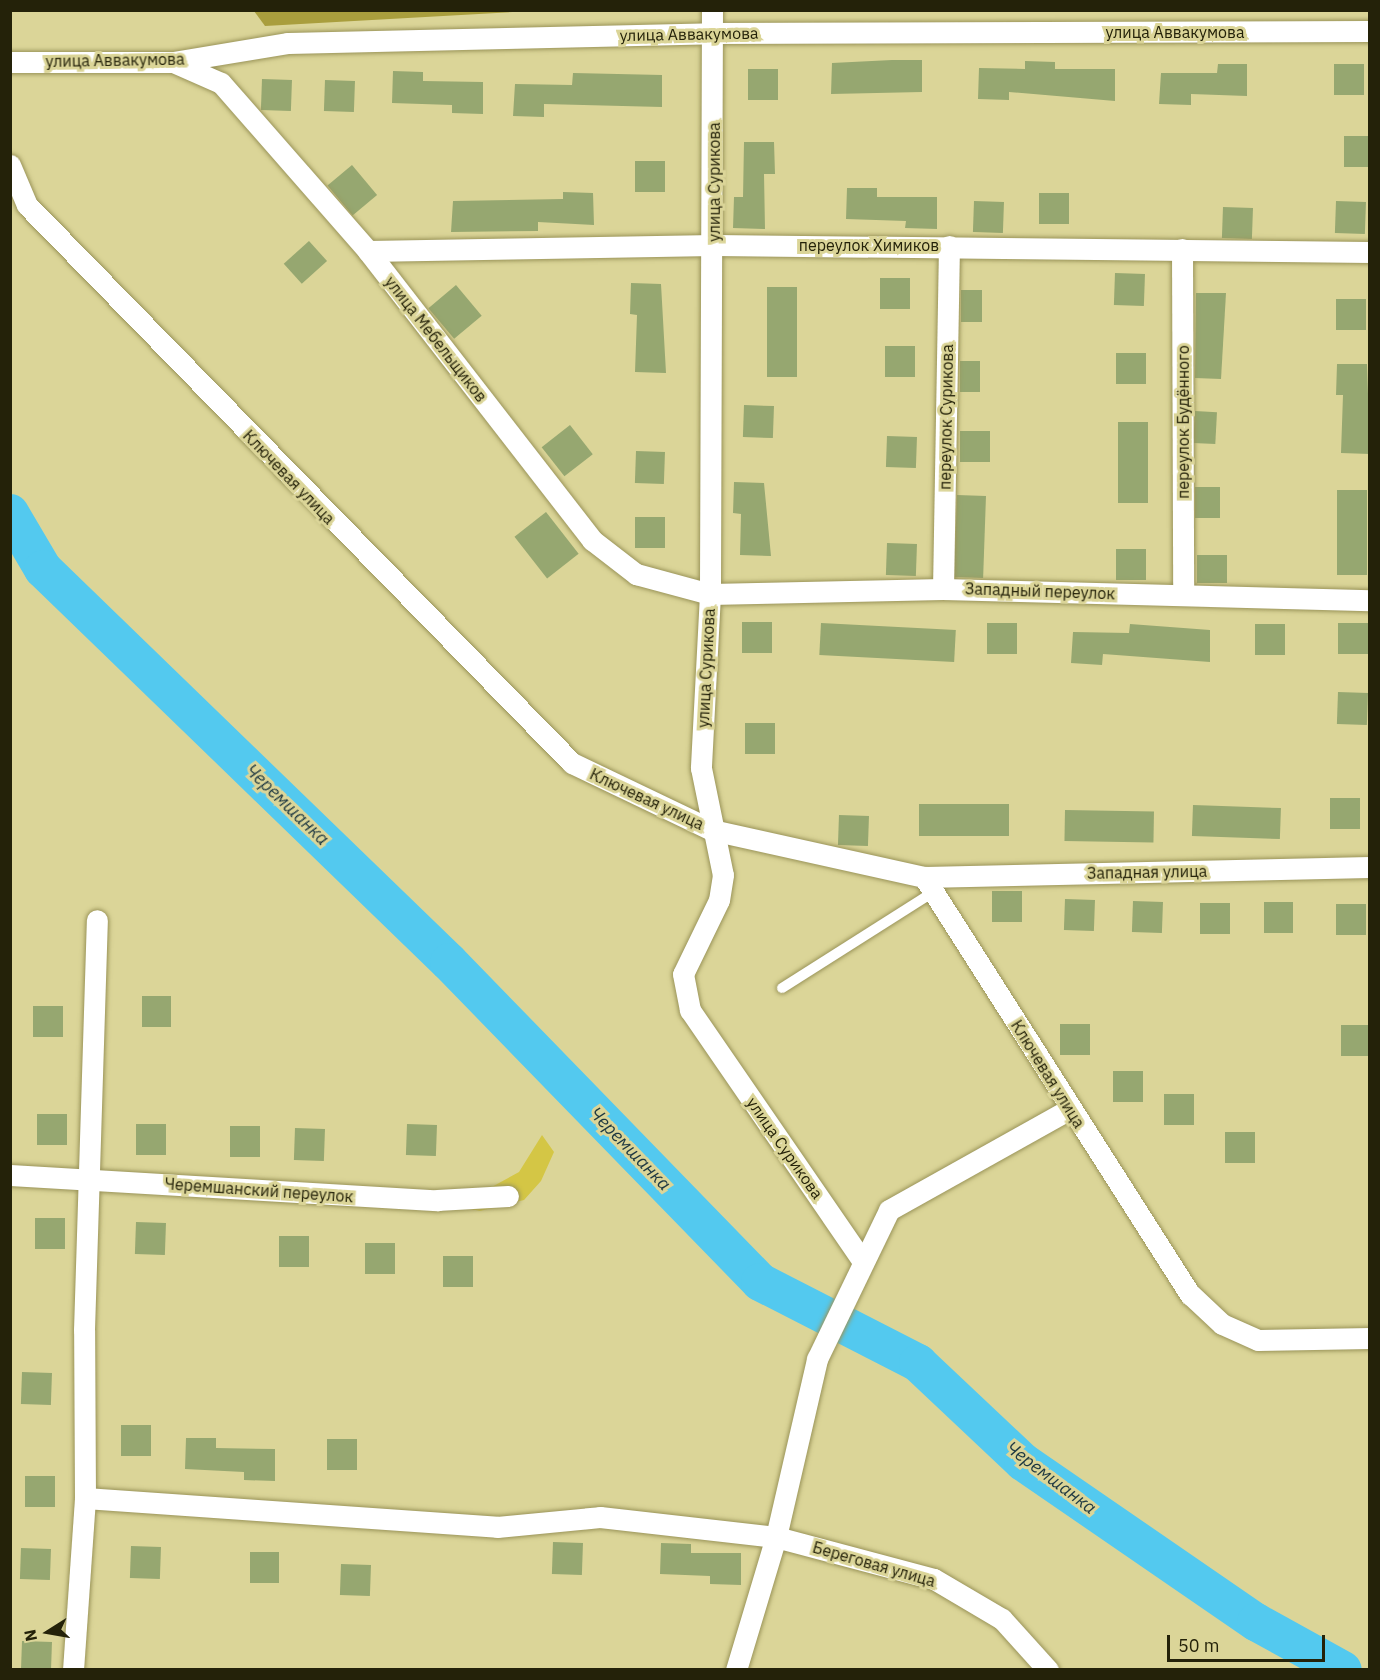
<!DOCTYPE html>
<html>
<head>
<meta charset="utf-8">
<style>
  body { margin:0 }
  #map { position:relative; width:1380px; height:1680px; overflow:hidden; background:#dbd598; font-family:"IBM Plex Sans",sans-serif }
  div>[style] { position:absolute }
  .green>* { inset:0; background:#d4c645 }
  .forest>* { inset:0; background:#a99e3d }
  .river>* { height:38px; margin:-19px; padding:0 19px; transform-origin:19px; border-radius:19px; background:#53c9ef }
  .building>* { inset:0; background:#96a770; transform-origin:0 0 }
  .roads { filter:drop-shadow(0 0 2px #9a9459) drop-shadow(0 0 2px #9a9459) }
  .lane>* { height:10px; margin:-5px; padding:0 5px; transform-origin:5px; border-radius:5px; background:#fff }
  .street>* { height:21px; margin:-10.5px; padding:0 10.5px; transform-origin:10.5px; border-radius:10.5px; background:#fff }
  span { translate:-50% -50%; white-space:nowrap; text-align:center; line-height:1.15; -webkit-text-stroke:6px #dbd598; paint-order:stroke }
  .street-label { font-size:16px; color:#242209 }
  .water-label { font-size:18px; color:#1e3841; font-style:italic }
  .frame { position:absolute; inset:0; border:12px solid #242209; pointer-events:none }
  .north { position:absolute; left:18px; top:1602px; width:60px; height:60px; -webkit-text-stroke:4px #dbd598; paint-order:stroke; rotate:259deg; font-size:16px; font-weight:700; line-height:24px; text-align:center; color:#242209 }
  .north::after { content:''; display:block; margin:auto; width:21px; height:27px; background:#242209; clip-path:polygon(50% 0,100% 100%,50% 72%,0 100%) }
  .scale { position:absolute; left:1167px; top:1635px; width:158px; height:27px; box-sizing:border-box; border:3px solid #242209; border-top:0; padding-left:8px; font-size:18px; line-height:21px; white-space:nowrap; color:#242209; -webkit-text-stroke:4px #dbd598; paint-order:stroke }
</style>
</head>
<body>
<div id="map">
  <div class="green">
    <div style="clip-path:polygon(542px 1135px,554px 1152px,541px 1181px,524px 1200px,480px 1211px,457px 1206px,519px 1172px)"></div>
  </div>
  <div class="forest">
    <div style="clip-path:polygon(254px 11px,530px 10px,530px 11px,265px 26px)"></div>
  </div>
  <div class="river">
    <div style="left:10px;top:513px;width:65px;rotate:59.5deg"></div>
    <div style="left:43px;top:569px;width:565px;rotate:44.07deg"></div>
    <div style="left:449px;top:962px;width:446px;rotate:45.8deg"></div>
    <div style="left:760px;top:1282px;width:178px;rotate:27.1deg"></div>
    <div style="left:918px;top:1363px;width:144px;rotate:43.3deg"></div>
    <div style="left:1023px;top:1462px;width:283px;rotate:34.5deg"></div>
    <div style="left:1256px;top:1622px;width:99px;rotate:28.9deg"></div>
  </div>
  <div class="building">
    <div style="clip-path:polygon(892px 60px,922px 60px,922px 92px,831px 94px,832px 63px)"></div>
    <div style="clip-path:polygon(1025px 61px,1055px 62px,1055px 69px,1115px 69px,1115px 101px,1009px 92px,1009px 100px,978px 99px,979px 68px,1025px 69px)"></div>
    <div style="clip-path:polygon(1218px 64px,1247px 64px,1247px 96px,1191px 94px,1191px 105px,1159px 104px,1161px 73px,1217px 73px)"></div>
    <div style="left:1334px;top:64px;width:30px;height:31px"></div>
    <div style="left:748px;top:69px;width:30px;height:31px"></div>
    <div style="clip-path:polygon(393px 71px,423px 72px,423px 81px,483px 82px,483px 114px,452px 113px,452px 105px,392px 103px)"></div>
    <div style="clip-path:polygon(573px 73px,662px 75px,662px 107px,544px 104px,544px 117px,513px 116px,515px 84px,572px 85px)"></div>
    <div style="left:262px;top:79px;width:30px;height:31px;rotate:2deg"></div>
    <div style="left:325px;top:80px;width:30px;height:31px;rotate:2deg"></div>
    <div style="left:1344px;top:136px;width:26px;height:31px"></div>
    <div style="clip-path:polygon(744px 142px,774px 142px,775px 174px,764px 174px,765px 229px,733px 228px,734px 197px,743px 197px)"></div>
    <div style="left:635px;top:161px;width:30px;height:31px"></div>
    <div style="left:352px;top:165px;width:39px;height:32px;rotate:50deg"></div>
    <div style="clip-path:polygon(847px 188px,877px 188px,877px 197px,937px 197px,937px 229px,905px 228px,906px 221px,846px 219px)"></div>
    <div style="clip-path:polygon(563px 192px,593px 193px,594px 225px,538px 222px,538px 231px,451px 232px,453px 201px,563px 199px)"></div>
    <div style="left:1039px;top:193px;width:30px;height:31px"></div>
    <div style="left:974px;top:201px;width:30px;height:31px;rotate:2deg"></div>
    <div style="left:1336px;top:201px;width:30px;height:32px;rotate:2deg"></div>
    <div style="left:1223px;top:207px;width:30px;height:31px;rotate:2deg"></div>
    <div style="left:309px;top:241px;width:27px;height:34px;rotate:48deg"></div>
    <div style="left:1115px;top:273px;width:30px;height:32px;rotate:2deg"></div>
    <div style="left:880px;top:278px;width:30px;height:31px"></div>
    <div style="clip-path:polygon(631px 283px,661px 284px,666px 373px,635px 372px,637px 315px,630px 314px)"></div>
    <div style="left:456px;top:285px;width:40px;height:36px;rotate:50deg"></div>
    <div style="left:767px;top:287px;width:30px;height:90px"></div>
    <div style="left:961px;top:290px;width:21px;height:32px"></div>
    <div style="clip-path:polygon(1196px 293px,1226px 293px,1221px 379px,1195px 378px)"></div>
    <div style="left:1336px;top:299px;width:30px;height:31px"></div>
    <div style="left:885px;top:346px;width:30px;height:31px"></div>
    <div style="left:1116px;top:353px;width:30px;height:31px"></div>
    <div style="left:960px;top:361px;width:20px;height:31px"></div>
    <div style="clip-path:polygon(1337px 364px,1367px 364px,1370px 454px,1341px 453px,1343px 395px,1336px 395px)"></div>
    <div style="left:744px;top:405px;width:30px;height:32px;rotate:2deg"></div>
    <div style="left:1195px;top:411px;width:22px;height:32px;rotate:3deg"></div>
    <div style="left:1118px;top:422px;width:30px;height:81px"></div>
    <div style="left:570px;top:425px;width:37px;height:36px;rotate:52deg"></div>
    <div style="left:960px;top:431px;width:30px;height:31px"></div>
    <div style="left:887px;top:436px;width:30px;height:31px;rotate:2deg"></div>
    <div style="left:636px;top:451px;width:29px;height:32px;rotate:2deg"></div>
    <div style="clip-path:polygon(734px 482px,764px 483px,771px 556px,740px 555px,741px 514px,733px 513px)"></div>
    <div style="left:1195px;top:487px;width:25px;height:31px"></div>
    <div style="left:1337px;top:490px;width:30px;height:85px"></div>
    <div style="left:957px;top:495px;width:29px;height:82px;rotate:2deg"></div>
    <div style="left:546px;top:512px;width:53px;height:40px;rotate:52deg"></div>
    <div style="left:635px;top:517px;width:30px;height:31px"></div>
    <div style="left:887px;top:543px;width:30px;height:32px;rotate:2deg"></div>
    <div style="left:1116px;top:549px;width:30px;height:31px"></div>
    <div style="left:1197px;top:555px;width:30px;height:28px"></div>
    <div style="left:742px;top:622px;width:30px;height:31px"></div>
    <div style="left:821px;top:623px;width:135px;height:32px;rotate:3deg"></div>
    <div style="left:987px;top:623px;width:30px;height:31px"></div>
    <div style="left:1338px;top:623px;width:30px;height:31px"></div>
    <div style="clip-path:polygon(1130px 624px,1210px 630px,1210px 662px,1103px 654px,1102px 665px,1071px 663px,1073px 632px,1129px 633px)"></div>
    <div style="left:1255px;top:624px;width:30px;height:31px"></div>
    <div style="left:1338px;top:692px;width:30px;height:32px;rotate:2deg"></div>
    <div style="left:745px;top:723px;width:30px;height:31px"></div>
    <div style="left:1330px;top:798px;width:30px;height:31px"></div>
    <div style="left:1009px;top:804px;width:32px;height:90px;rotate:90deg"></div>
    <div style="left:1193px;top:805px;width:88px;height:31px;rotate:2deg"></div>
    <div style="left:1065px;top:810px;width:89px;height:31px;rotate:1deg"></div>
    <div style="left:839px;top:815px;width:30px;height:30px;rotate:2deg"></div>
    <div style="left:992px;top:891px;width:30px;height:31px"></div>
    <div style="left:1065px;top:899px;width:30px;height:31px;rotate:2deg"></div>
    <div style="left:1133px;top:901px;width:30px;height:31px;rotate:2deg"></div>
    <div style="left:1264px;top:902px;width:29px;height:31px"></div>
    <div style="left:1200px;top:903px;width:30px;height:31px"></div>
    <div style="left:1336px;top:904px;width:30px;height:31px"></div>
    <div style="left:142px;top:996px;width:29px;height:31px"></div>
    <div style="left:33px;top:1006px;width:30px;height:31px"></div>
    <div style="left:1060px;top:1024px;width:30px;height:31px"></div>
    <div style="left:1341px;top:1025px;width:29px;height:31px"></div>
    <div style="left:1113px;top:1071px;width:30px;height:31px"></div>
    <div style="left:1164px;top:1094px;width:30px;height:31px"></div>
    <div style="left:37px;top:1114px;width:30px;height:31px"></div>
    <div style="left:136px;top:1124px;width:30px;height:31px"></div>
    <div style="left:407px;top:1124px;width:30px;height:31px;rotate:2deg"></div>
    <div style="left:230px;top:1126px;width:30px;height:31px"></div>
    <div style="left:295px;top:1128px;width:30px;height:32px;rotate:2deg"></div>
    <div style="left:1225px;top:1132px;width:30px;height:31px"></div>
    <div style="left:35px;top:1218px;width:30px;height:31px"></div>
    <div style="left:136px;top:1222px;width:30px;height:32px;rotate:2deg"></div>
    <div style="left:279px;top:1236px;width:30px;height:31px"></div>
    <div style="left:365px;top:1243px;width:30px;height:31px"></div>
    <div style="left:443px;top:1256px;width:30px;height:31px"></div>
    <div style="left:22px;top:1372px;width:30px;height:32px;rotate:2deg"></div>
    <div style="left:121px;top:1425px;width:30px;height:31px"></div>
    <div style="clip-path:polygon(186px 1438px,216px 1438px,216px 1448px,275px 1449px,275px 1481px,244px 1480px,244px 1472px,185px 1469px)"></div>
    <div style="left:327px;top:1439px;width:30px;height:31px"></div>
    <div style="left:25px;top:1476px;width:30px;height:31px"></div>
    <div style="left:553px;top:1542px;width:30px;height:32px;rotate:2deg"></div>
    <div style="clip-path:polygon(661px 1543px,691px 1544px,691px 1553px,741px 1553px,741px 1585px,710px 1584px,710px 1576px,660px 1574px)"></div>
    <div style="left:131px;top:1546px;width:30px;height:32px;rotate:2deg"></div>
    <div style="left:21px;top:1548px;width:30px;height:31px;rotate:2deg"></div>
    <div style="left:250px;top:1552px;width:29px;height:31px"></div>
    <div style="left:341px;top:1564px;width:30px;height:31px;rotate:2deg"></div>
    <div style="left:22px;top:1641px;width:30px;height:29px;rotate:2deg"></div>
  </div>
  <div class="roads">
    <div class="lane">
      <div style="left:782px;top:988px;width:179px;rotate:-32.4deg"></div>
    </div>
    <div class="street">
      <div style="left:712px;top:10px;width:584px;rotate:90.2deg"></div>
      <div style="left:710px;top:594px;width:174px;rotate:93deg"></div>
      <div style="left:701px;top:768px;width:109px;rotate:78.4deg"></div>
      <div style="left:723px;top:875px;width:25px;rotate:99deg"></div>
      <div style="left:719px;top:900px;width:82px;rotate:115.9deg"></div>
      <div style="left:683px;top:974px;width:37px;rotate:79deg"></div>
      <div style="left:690px;top:1010px;width:303px;rotate:55.5deg"></div>
      <div style="left:10px;top:62px;width:163px"></div>
      <div style="left:173px;top:62px;width:117px;rotate:-9.4deg"></div>
      <div style="left:288px;top:43px;width:425px;rotate:-1.3deg"></div>
      <div style="left:713px;top:33px;width:657px;rotate:-0.17deg"></div>
      <div style="left:173px;top:62px;width:52px;rotate:23.6deg"></div>
      <div style="left:221px;top:83px;width:223px;rotate:48.8deg"></div>
      <div style="left:368px;top:251px;width:366px;rotate:52.2deg"></div>
      <div style="left:592px;top:540px;width:56px;rotate:37.7deg"></div>
      <div style="left:636px;top:574px;width:77px;rotate:15.1deg"></div>
      <div style="left:710px;top:594px;width:233px;rotate:-1.2deg"></div>
      <div style="left:943px;top:589px;width:427px;rotate:1.5deg"></div>
      <div style="left:10px;top:165px;width:43px;rotate:67deg"></div>
      <div style="left:27px;top:205px;width:780px;rotate:45.68deg"></div>
      <div style="left:572px;top:763px;width:155px;rotate:25.6deg"></div>
      <div style="left:712px;top:830px;width:217px;rotate:12.5deg"></div>
      <div style="left:924px;top:877px;width:495px;rotate:57.5deg"></div>
      <div style="left:1190px;top:1294px;width:44px;rotate:43.2deg"></div>
      <div style="left:1222px;top:1324px;width:39px;rotate:24deg"></div>
      <div style="left:1258px;top:1340px;width:112px;rotate:-1deg"></div>
      <div style="left:1182px;top:249px;width:346px;rotate:89.8deg"></div>
      <div style="left:368px;top:251px;width:346px;rotate:-1deg"></div>
      <div style="left:714px;top:245px;width:656px;rotate:0.61deg"></div>
      <div style="left:943px;top:589px;width:343px;rotate:-89deg"></div>
      <div style="left:924px;top:877px;width:446px;rotate:-1.3deg"></div>
      <div style="left:10px;top:1175px;width:428px;rotate:3.4deg"></div>
      <div style="left:437px;top:1200px;width:71px;rotate:-3.2deg"></div>
      <div style="left:85px;top:1498px;width:413px;rotate:4deg"></div>
      <div style="left:497px;top:1527px;width:103px;rotate:-5.5deg"></div>
      <div style="left:600px;top:1517px;width:177px;rotate:6.5deg"></div>
      <div style="left:776px;top:1537px;width:163px;rotate:14.9deg"></div>
      <div style="left:934px;top:1579px;width:79px;rotate:30.5deg"></div>
      <div style="left:1002px;top:1619px;width:69px;rotate:48deg"></div>
      <div style="left:73px;top:1670px;width:172px;rotate:-86deg"></div>
      <div style="left:85px;top:1498px;width:168px;rotate:-90.3deg"></div>
      <div style="left:84px;top:1330px;width:410px;rotate:-88.2deg"></div>
      <div style="left:736px;top:1670px;width:139px;rotate:-73.3deg"></div>
      <div style="left:776px;top:1537px;width:183px;rotate:-77deg"></div>
      <div style="left:817px;top:1359px;width:165px;rotate:-64.2deg"></div>
      <div style="left:889px;top:1210px;width:207px;rotate:-29.2deg"></div>
    </div>
  </div>
  <div class="street-label">
    <span style="left:1175px;top:32px">улица Аввакумова</span>
    <span style="left:689px;top:34px;rotate:-1deg">улица Аввакумова</span>
    <span style="left:115px;top:60px;rotate:-1deg">улица Аввакумова</span>
    <span style="left:714px;top:182px;rotate:-90deg">улица Сурикова</span>
    <span style="left:869px;top:245px">переулок Химиков</span>
    <span style="left:436px;top:339px;rotate:52deg">улица Мебельщиков</span>
    <span style="left:946px;top:417px;rotate:-89deg">переулок Сурикова</span>
    <span style="left:1183px;top:422px;rotate:-90deg">переулок Будённого</span>
    <span style="left:289px;top:477px;rotate:46deg">Ключевая улица</span>
    <span style="left:1040px;top:591px;rotate:2deg">Западный переулок</span>
    <span style="left:706px;top:668px;rotate:-87deg">улица Сурикова</span>
    <span style="left:647px;top:799px;rotate:25deg">Ключевая улица</span>
    <span style="left:1147px;top:872px;rotate:-1deg">Западная улица</span>
    <span style="left:1048px;top:1074px;rotate:58deg">Ключевая улица</span>
    <span style="left:785px;top:1148px;rotate:55deg">улица Сурикова</span>
    <span style="left:259px;top:1190px;rotate:4deg">Черемшанский переулок</span>
    <span style="left:874px;top:1564px;rotate:16deg">Береговая улица</span>
  </div>
  <div class="water-label">
    <span style="left:287px;top:805px;rotate:44deg">Черемшанка</span>
    <span style="left:630px;top:1149px;rotate:46deg">Черемшанка</span>
    <span style="left:1051px;top:1478px;rotate:37deg">Черемшанка</span>
  </div>
  <div class="frame"></div>
  <div class="north">N</div>
  <div class="scale">50 m</div>
</div>
</body>
</html>
